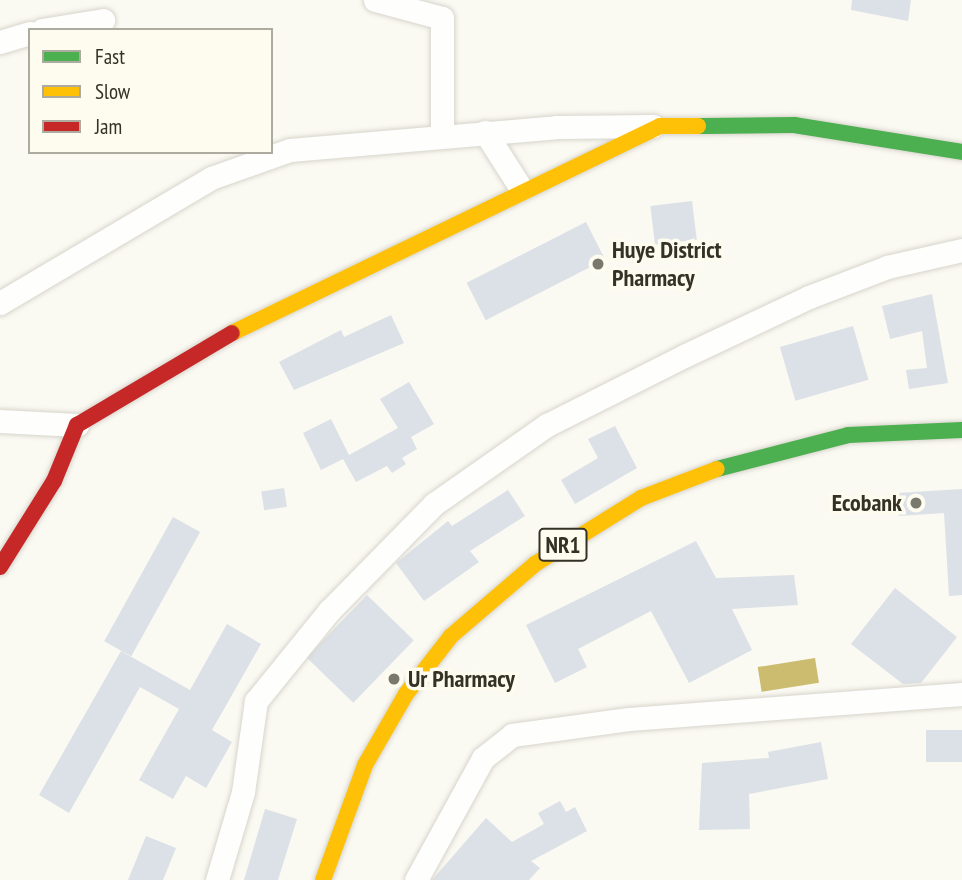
<!DOCTYPE html>
<html>
<head>
<meta charset="utf-8">
<style>
  body { margin:0 }
  #map { position:relative; width:962px; height:880px; overflow:hidden; background:#faf9f2; font-family:"PT Sans Narrow",sans-serif }
  div>[style] { position:absolute }
  .water>* { inset:0; background:#ccbc70; transform-origin:0 0 }
  .building>* { inset:0; background:#dce1e7; transform-origin:0 0 }
  .roads { filter:drop-shadow(0 0 2px #d7d5cc) drop-shadow(0 0 2px #d7d5cc) }
  .street>* { height:23px; margin:-11.5px; padding:0 11.5px; transform-origin:11.5px; border-radius:11.5px; background:#fefefd }
  .fast>* { height:16px; margin:-8px; padding:0 8px; transform-origin:8px; border-radius:8px; background:#4caf50 }
  .slow>* { height:16px; margin:-8px; padding:0 8px; transform-origin:8px; border-radius:8px; background:#ffc107 }
  .jam>* { height:16px; margin:-8px; padding:0 8px; transform-origin:8px; border-radius:8px; background:#c62828 }
  .dots>* { width:19px; height:19px; translate:-50% -50%; box-sizing:border-box; border:4px solid #fefbef; border-radius:50% }
  span { translate:-50% -50%; white-space:nowrap; text-align:center; line-height:1.15; -webkit-text-stroke:7px #fefbef; paint-order:stroke }
  .shield-label span { padding:2px 5px; background:#fefbef; border:2px solid; border-radius:5px; -webkit-text-stroke-width:0 }
  .shield-label { font-size:23px; color:#343226; font-weight:700 }
  .poi-label { font-size:24px; color:#343226; font-weight:700 }
  .left { translate:0 -50%; text-align:left }
  .right { translate:-100% -50%; text-align:right }
  .legend { position:absolute; left:28px; top:28px; width:245px; height:126px; box-sizing:border-box; background:#fefbef; border:2px solid #adab9f; margin:0; padding:9px 12px; list-style:none; font-size:21px; color:#343226 }
  .legend li { display:flex; align-items:center; gap:14px; height:35px }
  .legend b { width:35px; border:2px solid #adab9f }
</style>
</head>
<body>
<div id="map">
  <div class="water">
    <div style="left:815px;top:658px;width:25px;height:58px;rotate:81deg"></div>
  </div>
  <div class="building">
    <div style="clip-path:polygon(852px 0,911px 0,908px 21px,851px 10px)"></div>
    <div style="left:692px;top:201px;width:39px;height:42px;rotate:83deg"></div>
    <div style="left:586px;top:222px;width:42px;height:134px;rotate:63deg"></div>
    <div style="clip-path:polygon(932px 294px,948px 383px,909px 389px,906px 370px,927px 368px,922px 331px,890px 339px,882px 306px)"></div>
    <div style="clip-path:polygon(391px 315px,404px 343px,294px 390px,279px 362px,341px 330px,344px 337px)"></div>
    <div style="left:853px;top:326px;width:56px;height:76px;rotate:74deg"></div>
    <div style="clip-path:polygon(409px 382px,434px 424px,411px 437px,417px 449px,402px 458px,406px 464px,392px 473px,387px 466px,356px 482px,343px 459px,321px 470px,303px 433px,331px 419px,349px 455px,398px 428px,380px 399px)"></div>
    <div style="clip-path:polygon(615px 426px,637px 468px,575px 504px,561px 480px,598px 458px,588px 439px)"></div>
    <div style="left:284px;top:488px;width:19px;height:23px;rotate:81deg"></div>
    <div style="clip-path:polygon(962px 489px,962px 595px,949px 596px,944px 513px,899px 516px,897px 493px)"></div>
    <div style="clip-path:polygon(508px 490px,525px 516px,470px 551px,479px 562px,424px 601px,396px 563px,448px 521px,452px 526px)"></div>
    <div style="left:173px;top:517px;width:31px;height:142px;rotate:29deg"></div>
    <div style="clip-path:polygon(696px 541px,716px 578px,794px 575px,798px 605px,732px 609px,752px 650px,689px 683px,651px 611px,578px 649px,587px 667px,555px 683px,526px 625px)"></div>
    <div style="clip-path:polygon(895px 588px,957px 637px,921px 683px,903px 684px,851px 644px)"></div>
    <div style="left:367px;top:595px;width:65px;height:87px;rotate:44deg"></div>
    <div style="clip-path:polygon(227px 624px,261px 644px,212px 730px,232px 742px,206px 788px,186px 776px,173px 799px,139px 780px,179px 709px,140px 687px,69px 813px,39px 795px,121px 651px,190px 690px)"></div>
    <div style="left:962px;top:730px;width:32px;height:36px;rotate:90deg"></div>
    <div style="clip-path:polygon(821px 742px,828px 779px,749px 794px,750px 829px,699px 830px,702px 763px,769px 758px,768px 752px)"></div>
    <div style="clip-path:polygon(560px 801px,566px 812px,575px 807px,587px 831px,531px 861px,540px 868px,529px 880px,432px 880px,486px 818px,512px 842px,544px 824px,538px 813px)"></div>
    <div style="clip-path:polygon(265px 809px,297px 819px,278px 880px,244px 880px)"></div>
    <div style="clip-path:polygon(146px 836px,176px 848px,163px 880px,128px 880px)"></div>
  </div>
  <div class="roads">
    <div class="street">
      <div style="left:375px;top:0;width:69px;rotate:15deg"></div>
      <div style="left:442px;top:18px;width:118px;rotate:90deg"></div>
      <div style="left:42px;top:30px;width:62px;rotate:-9.3deg"></div>
      <div style="left:0;top:42px;width:31px;rotate:-17deg"></div>
      <div style="left:485px;top:132px;width:65px;rotate:57.5deg"></div>
      <div style="left:0;top:303px;width:245px;rotate:-30.6deg"></div>
      <div style="left:211px;top:178px;width:84px;rotate:-19.5deg"></div>
      <div style="left:290px;top:150px;width:267px;rotate:-4.9deg"></div>
      <div style="left:556px;top:127px;width:97px;rotate:-0.6deg"></div>
      <div style="left:0;top:421px;width:77px;rotate:3deg"></div>
      <div style="left:217px;top:880px;width:92px;rotate:-73.5deg"></div>
      <div style="left:243px;top:792px;width:92px;rotate:-81.9deg"></div>
      <div style="left:256px;top:701px;width:116px;rotate:-51deg"></div>
      <div style="left:329px;top:611px;width:150px;rotate:-45.5deg"></div>
      <div style="left:434px;top:504px;width:138px;rotate:-35deg"></div>
      <div style="left:547px;top:425px;width:153px;rotate:-26.7deg"></div>
      <div style="left:684px;top:356px;width:138px;rotate:-25.3deg"></div>
      <div style="left:809px;top:297px;width:84px;rotate:-21deg"></div>
      <div style="left:887px;top:267px;width:77px;rotate:-12.8deg"></div>
      <div style="left:416px;top:880px;width:139px;rotate:-61.2deg"></div>
      <div style="left:483px;top:758px;width:37px;rotate:-38deg"></div>
      <div style="left:512px;top:735px;width:118px;rotate:-7.8deg"></div>
      <div style="left:629px;top:719px;width:334px;rotate:-4.3deg"></div>
    </div>
    <div class="fast">
      <div style="left:698px;top:126px;width:96px;rotate:-0.6deg"></div>
      <div style="left:794px;top:125px;width:170px;rotate:9.1deg"></div>
      <div style="left:717px;top:469px;width:135px;rotate:-14.5deg"></div>
      <div style="left:848px;top:435px;width:114px;rotate:-2.5deg"></div>
    </div>
    <div class="slow">
      <div style="left:232px;top:333px;width:475px;rotate:-25.8deg"></div>
      <div style="left:660px;top:126px;width:38px"></div>
      <div style="left:323px;top:880px;width:122px;rotate:-69.9deg"></div>
      <div style="left:365px;top:765px;width:82px;rotate:-60deg"></div>
      <div style="left:406px;top:694px;width:73px;rotate:-52.2deg"></div>
      <div style="left:451px;top:636px;width:111px;rotate:-40.6deg"></div>
      <div style="left:535px;top:564px;width:125px;rotate:-31.9deg"></div>
      <div style="left:641px;top:498px;width:81px;rotate:-20.9deg"></div>
    </div>
    <div class="jam">
      <div style="left:0;top:567px;width:102px;rotate:-57.9deg"></div>
      <div style="left:54px;top:481px;width:61px;rotate:-67.7deg"></div>
      <div style="left:77px;top:425px;width:180px;rotate:-30.7deg"></div>
    </div>
  </div>
  <div class="dots">
    <div style="left:598px;top:264px;background:#79786d"></div>
    <div style="left:916px;top:503px;background:#79786d"></div>
    <div style="left:394px;top:679px;background:#79786d"></div>
  </div>
  <div class="shield-label">
    <span style="left:563px;top:545px">NR1</span>
  </div>
  <div class="poi-label">
    <span class="left" style="left:612px;top:264px">Huye District<br>Pharmacy</span>
    <span class="right" style="left:902px;top:503px">Ecobank</span>
    <span class="left" style="left:408px;top:679px">Ur Pharmacy</span>
  </div>
  <ul class="legend">
  <li><b style="height:9px;background:#4caf50"></b>Fast</li>
  <li><b style="height:9px;background:#ffc107"></b>Slow</li>
  <li><b style="height:9px;background:#c62828"></b>Jam</li>
  </ul>
</div>
</body>
</html>
